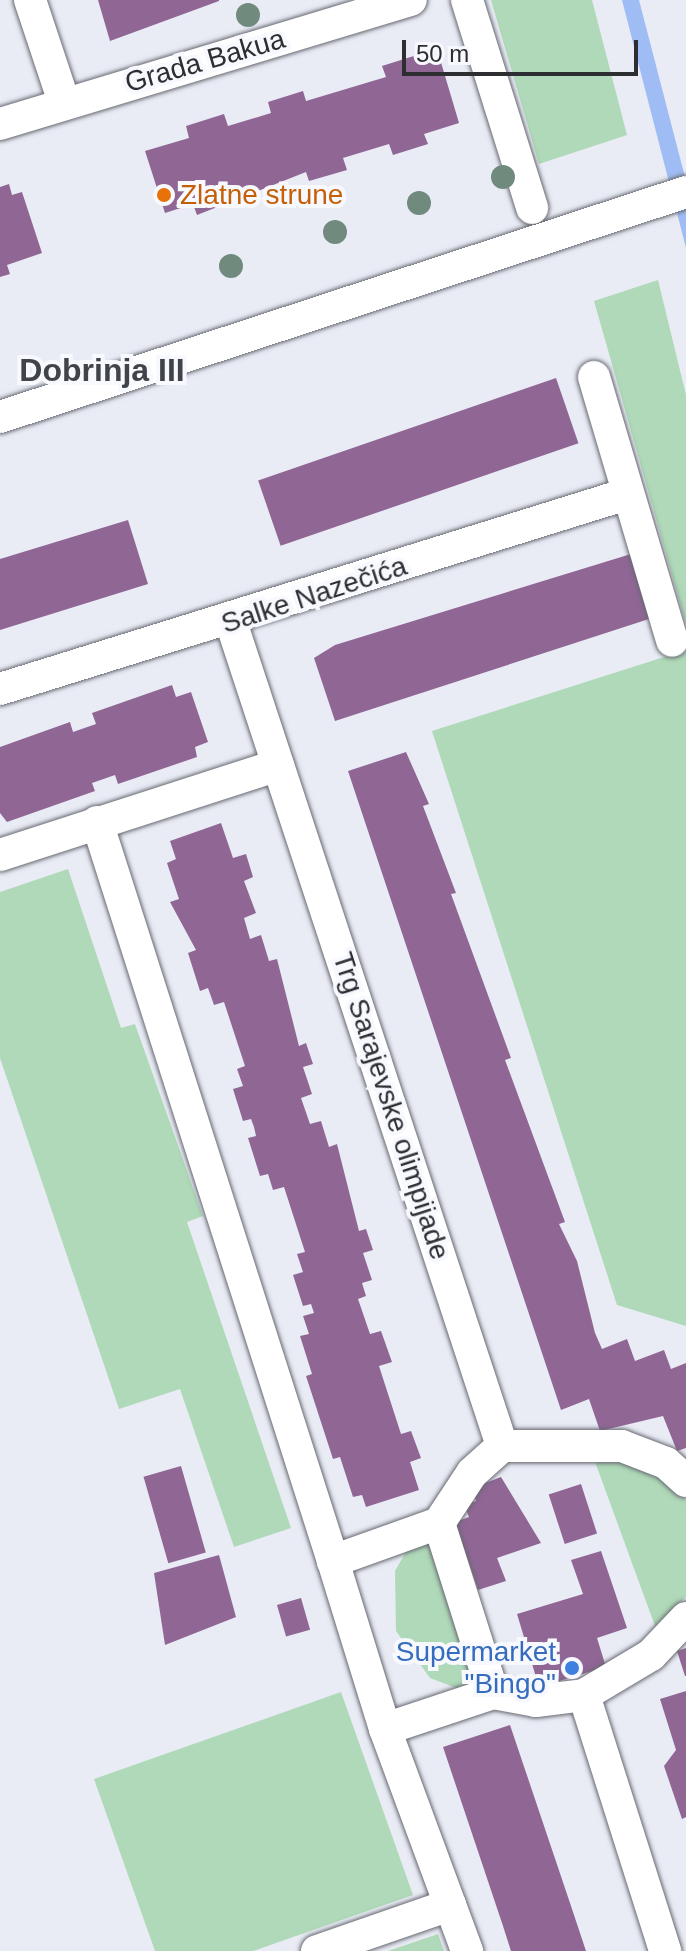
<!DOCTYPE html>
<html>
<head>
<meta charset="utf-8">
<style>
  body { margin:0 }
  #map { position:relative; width:686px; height:1951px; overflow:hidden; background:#e9ecf5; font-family:Arial,sans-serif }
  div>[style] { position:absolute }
  .green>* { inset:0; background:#afd9b8 }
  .water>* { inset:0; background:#9fbdf4 }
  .building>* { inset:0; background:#906695; transform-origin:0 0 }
  .roads { filter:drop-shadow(0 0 2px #676971) drop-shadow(0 0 2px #676971) }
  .minor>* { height:32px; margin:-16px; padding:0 16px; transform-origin:16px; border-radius:16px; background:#fff }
  .trees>* { width:24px; height:24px; margin:-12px; border-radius:50%; background:#718a7e }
  .dots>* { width:22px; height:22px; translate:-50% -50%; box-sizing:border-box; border:4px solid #f7f9ff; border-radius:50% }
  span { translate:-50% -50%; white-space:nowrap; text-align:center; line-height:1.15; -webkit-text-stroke:8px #f7f9ff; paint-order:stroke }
  .street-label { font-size:28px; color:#2d2e31 }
  .food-label { font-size:28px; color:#c56008 }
  .left { translate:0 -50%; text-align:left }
  .shop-label { font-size:28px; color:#366cbe }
  .right { translate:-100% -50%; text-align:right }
  .quarter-label { font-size:32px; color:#41434b; font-weight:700 }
  .scale { position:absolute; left:402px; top:40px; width:236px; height:36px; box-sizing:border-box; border:4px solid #2d2e31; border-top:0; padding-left:10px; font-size:24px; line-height:28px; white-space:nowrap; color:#2d2e31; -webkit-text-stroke:6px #f7f9ff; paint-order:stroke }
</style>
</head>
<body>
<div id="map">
  <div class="green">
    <div style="clip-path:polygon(491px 0,592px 0,627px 135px,539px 164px)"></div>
    <div style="clip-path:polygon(658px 280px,686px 395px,686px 624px,594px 301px)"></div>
    <div style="clip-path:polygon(686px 650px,686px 1326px,617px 1305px,432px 731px)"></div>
    <div style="clip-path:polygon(68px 869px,121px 1028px,135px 1024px,203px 1216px,187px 1222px,291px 1528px,234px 1547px,180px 1389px,119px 1409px,0 1058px,0 892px)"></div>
    <div style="clip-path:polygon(594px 1459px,622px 1459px,661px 1475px,686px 1500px,686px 1597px,655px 1626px)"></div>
    <div style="clip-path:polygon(431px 1536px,480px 1686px,464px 1691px,430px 1678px,396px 1631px,395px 1571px,411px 1543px)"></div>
    <div style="clip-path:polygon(341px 1692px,413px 1895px,253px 1951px,155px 1951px,94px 1779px)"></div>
    <div style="clip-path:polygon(438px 1934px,444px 1951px,388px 1951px)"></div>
  </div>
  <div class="water">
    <div style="clip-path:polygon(622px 0,639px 0,686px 181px,686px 248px)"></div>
  </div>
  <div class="building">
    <div style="clip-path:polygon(98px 0,219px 0,219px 1px,110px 41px)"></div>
    <div style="clip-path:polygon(420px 54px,423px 65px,440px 59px,459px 123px,424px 134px,428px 144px,393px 155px,389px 144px,343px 158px,347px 170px,309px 181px,306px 172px,197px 215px,193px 204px,165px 213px,145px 151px,189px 138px,186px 126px,224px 114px,228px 126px,271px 113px,268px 102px,303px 91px,306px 101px,386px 77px,382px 66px)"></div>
    <div style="clip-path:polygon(9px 184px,12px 195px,22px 192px,42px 253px,7px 265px,10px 274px,0 277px,0 187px)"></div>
    <div style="left:556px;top:378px;width:69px;height:315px;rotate:71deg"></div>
    <div style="clip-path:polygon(128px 520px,148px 584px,0 630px,0 559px)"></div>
    <div style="clip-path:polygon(631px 554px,652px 618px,335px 721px,314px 658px,335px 645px)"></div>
    <div style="clip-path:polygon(172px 685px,176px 697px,191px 692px,208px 742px,195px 747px,197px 757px,118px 784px,115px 775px,92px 783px,95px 791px,7px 822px,0 813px,0 747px,70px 722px,73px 732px,96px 724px,92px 713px)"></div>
    <div style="clip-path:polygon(406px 752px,429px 804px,423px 806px,456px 893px,451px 894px,511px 1058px,505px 1060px,565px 1222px,559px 1224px,577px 1261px,595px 1333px,602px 1349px,627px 1339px,635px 1361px,664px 1350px,671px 1369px,686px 1363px,686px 1448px,677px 1451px,663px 1416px,600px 1431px,589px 1399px,561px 1410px,348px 771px)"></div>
    <div style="clip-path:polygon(221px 823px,233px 858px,246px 854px,253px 877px,244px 881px,256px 913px,244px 918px,250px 939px,261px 935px,269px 961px,277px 959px,299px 1046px,306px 1043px,313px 1064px,303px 1067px,312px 1094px,301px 1098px,310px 1124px,321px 1121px,329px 1147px,337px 1144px,359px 1231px,366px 1229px,373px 1250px,363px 1253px,372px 1280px,362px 1283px,366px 1296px,358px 1299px,370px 1334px,381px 1331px,392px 1362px,379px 1366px,401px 1434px,411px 1431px,421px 1458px,410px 1462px,419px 1490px,366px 1507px,362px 1495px,353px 1497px,340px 1457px,333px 1459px,306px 1376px,312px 1374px,300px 1336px,309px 1334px,303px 1316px,314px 1313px,311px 1304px,303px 1306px,293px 1275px,303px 1272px,297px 1254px,305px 1252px,284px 1187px,273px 1190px,268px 1174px,260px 1176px,248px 1138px,256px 1136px,254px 1127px,251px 1119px,243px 1121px,233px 1089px,243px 1086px,237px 1069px,245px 1066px,224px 1002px,214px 1005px,208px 988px,200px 991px,188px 953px,196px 950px,170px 902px,179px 899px,167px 863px,176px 859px,170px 841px)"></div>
    <div style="left:181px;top:1466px;width:90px;height:39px;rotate:74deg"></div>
    <div style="clip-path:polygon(501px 1477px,541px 1543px,497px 1558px,506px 1581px,478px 1590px,455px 1522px,469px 1517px,464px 1505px,476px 1501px,472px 1488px)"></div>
    <div style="left:581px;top:1484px;width:52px;height:34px;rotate:72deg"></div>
    <div style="clip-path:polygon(601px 1551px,627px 1628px,597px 1638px,606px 1667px,539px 1687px,517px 1614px,583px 1594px,571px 1560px)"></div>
    <div style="clip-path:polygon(219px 1555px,236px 1617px,165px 1645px,154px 1573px)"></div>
    <div style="left:301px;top:1598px;width:33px;height:25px;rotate:74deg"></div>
    <div style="clip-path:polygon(686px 1648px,686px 1676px,685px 1676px,677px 1651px)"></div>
    <div style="clip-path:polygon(686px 1691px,686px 1817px,682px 1819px,664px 1766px,676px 1750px,660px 1699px)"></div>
    <div style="clip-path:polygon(510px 1725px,570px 1903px,586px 1951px,511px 1951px,503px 1926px,443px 1747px)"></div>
  </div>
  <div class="roads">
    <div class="minor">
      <div style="left:30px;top:0;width:108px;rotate:71.6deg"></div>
      <div style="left:467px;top:0;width:218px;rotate:72.6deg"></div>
      <div style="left:0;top:124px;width:429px;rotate:-16.8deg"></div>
      <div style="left:594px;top:377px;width:275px;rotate:73.5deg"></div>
      <div style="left:0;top:417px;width:722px;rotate:-18.16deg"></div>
      <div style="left:231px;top:622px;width:867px;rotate:71.79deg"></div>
      <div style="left:0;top:689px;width:657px;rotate:-17.28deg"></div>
      <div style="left:97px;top:822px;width:776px;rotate:72.29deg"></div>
      <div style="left:0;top:855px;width:292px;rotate:-17.9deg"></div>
      <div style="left:686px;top:1481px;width:27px;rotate:-138deg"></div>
      <div style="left:666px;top:1463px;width:47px;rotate:-158.9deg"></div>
      <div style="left:622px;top:1446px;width:120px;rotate:180deg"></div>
      <div style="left:502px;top:1446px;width:40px;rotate:138deg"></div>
      <div style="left:472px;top:1473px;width:60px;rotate:123.4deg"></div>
      <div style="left:439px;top:1523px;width:113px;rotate:160.3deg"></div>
      <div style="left:333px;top:1561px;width:176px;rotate:72.8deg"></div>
      <div style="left:385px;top:1729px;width:114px;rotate:-18.4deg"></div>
      <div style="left:493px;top:1693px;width:44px;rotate:10.5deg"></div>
      <div style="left:536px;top:1701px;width:48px;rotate:-7.1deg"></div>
      <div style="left:584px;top:1695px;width:78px;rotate:-30.8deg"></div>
      <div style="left:651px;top:1655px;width:51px;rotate:-46.6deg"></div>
      <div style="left:439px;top:1523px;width:178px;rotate:72.4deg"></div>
      <div style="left:584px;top:1695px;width:269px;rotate:72.4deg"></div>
      <div style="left:385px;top:1729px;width:237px;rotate:69.7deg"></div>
      <div style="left:317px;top:1951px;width:141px;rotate:-19.1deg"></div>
    </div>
  </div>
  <div class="trees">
    <div style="left:248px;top:15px"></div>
    <div style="left:503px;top:177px"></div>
    <div style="left:419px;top:203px"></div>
    <div style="left:335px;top:232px"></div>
    <div style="left:231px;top:266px"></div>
  </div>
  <div class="dots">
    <div style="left:164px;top:195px;background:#e8710a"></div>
    <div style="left:572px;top:1668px;background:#3f7fe0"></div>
  </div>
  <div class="street-label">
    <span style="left:205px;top:61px;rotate:-16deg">Grada Bakua</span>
    <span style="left:314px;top:595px;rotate:-18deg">Salke Nazečića</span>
    <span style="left:391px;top:1106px;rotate:72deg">Trg Sarajevske olimpijade</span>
  </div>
  <div class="food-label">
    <span class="left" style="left:180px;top:195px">Zlatne strune</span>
  </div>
  <div class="shop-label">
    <span class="right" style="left:556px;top:1668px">Supermarket<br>"Bingo"</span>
  </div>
  <div class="quarter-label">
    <span style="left:102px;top:370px">Dobrinja III</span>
  </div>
  <div class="scale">50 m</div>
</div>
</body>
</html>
